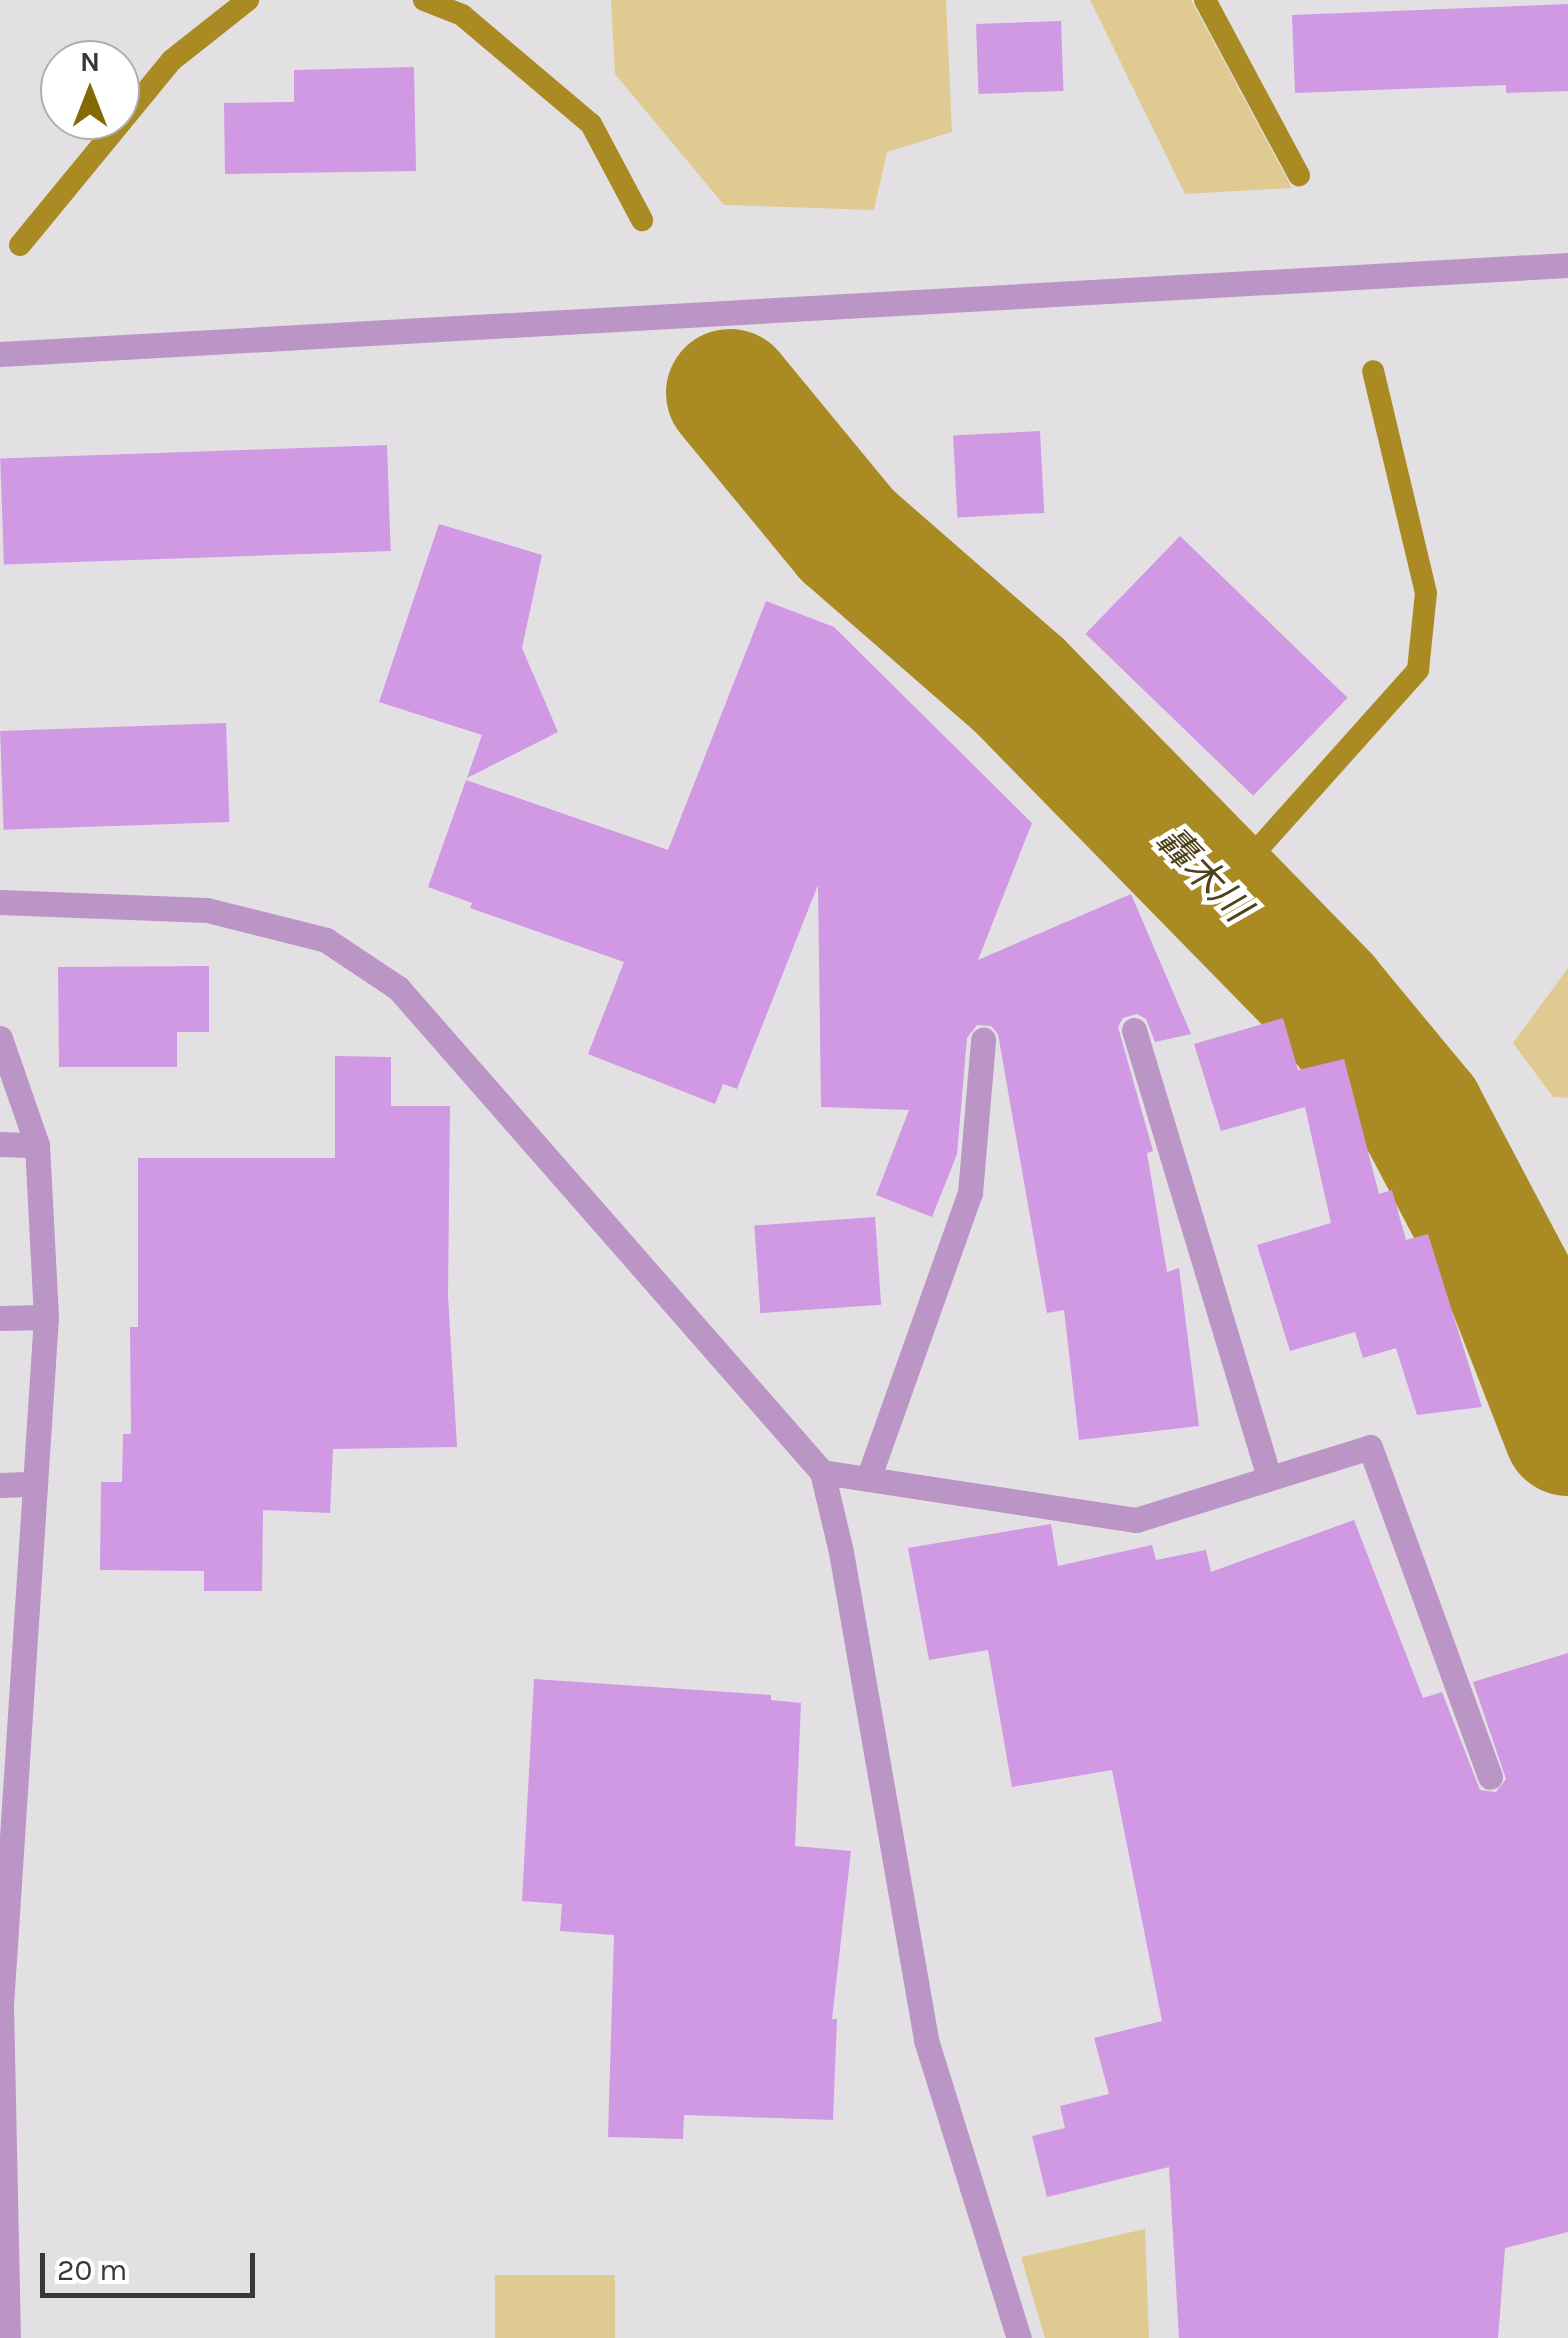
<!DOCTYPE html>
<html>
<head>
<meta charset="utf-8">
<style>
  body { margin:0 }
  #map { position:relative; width:1568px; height:2338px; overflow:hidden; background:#e3e0e4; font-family:Karla,"Noto Sans JP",sans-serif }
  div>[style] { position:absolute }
  .green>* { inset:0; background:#dfcb91; transform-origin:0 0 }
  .stream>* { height:22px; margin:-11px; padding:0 11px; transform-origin:11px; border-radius:11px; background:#aa8b23 }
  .river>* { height:128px; margin:-64px; padding:0 64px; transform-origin:64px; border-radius:64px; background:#aa8b23 }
  .building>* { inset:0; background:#d198e3; transform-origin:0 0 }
  .service>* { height:25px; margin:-12.5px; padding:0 12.5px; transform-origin:12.5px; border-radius:12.5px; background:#ba95c6 }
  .minor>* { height:25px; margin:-12.5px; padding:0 12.5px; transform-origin:12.5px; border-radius:12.5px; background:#ba95c6 }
  .tertiary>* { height:25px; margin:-12.5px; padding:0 12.5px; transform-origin:12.5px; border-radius:12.5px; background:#ba95c6 }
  span { translate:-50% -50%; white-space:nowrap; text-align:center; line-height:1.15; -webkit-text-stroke:9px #fff; paint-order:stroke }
  .water-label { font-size:38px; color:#4f4219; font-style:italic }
  .north { position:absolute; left:40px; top:40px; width:100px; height:100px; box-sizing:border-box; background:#fff; border:2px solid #b0afb0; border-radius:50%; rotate:0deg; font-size:28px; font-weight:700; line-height:40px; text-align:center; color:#393839 }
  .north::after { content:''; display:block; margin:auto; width:35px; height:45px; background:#846a04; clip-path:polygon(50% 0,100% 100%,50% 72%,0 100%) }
  .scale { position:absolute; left:40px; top:2253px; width:215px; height:45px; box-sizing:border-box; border:5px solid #393839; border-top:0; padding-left:12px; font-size:30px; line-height:35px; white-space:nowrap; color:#393839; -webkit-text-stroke:8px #fff; paint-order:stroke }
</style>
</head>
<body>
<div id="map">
  <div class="green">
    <div style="clip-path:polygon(611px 0,946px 0,952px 132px,887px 152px,874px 210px,724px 205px,615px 74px)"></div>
    <div style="clip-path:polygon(1090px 0,1191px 0,1292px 188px,1185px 194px)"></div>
    <div style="clip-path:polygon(1568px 968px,1568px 1098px,1553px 1097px,1513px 1043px)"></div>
    <div style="clip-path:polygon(1145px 2229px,1149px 2338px,1045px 2338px,1021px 2257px)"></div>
    <div style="left:495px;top:2275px;width:120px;height:63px"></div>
  </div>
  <div class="stream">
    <div style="left:424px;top:0;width:41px;rotate:21.5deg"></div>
    <div style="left:462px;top:15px;width:169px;rotate:40.2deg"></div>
    <div style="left:591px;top:124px;width:109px;rotate:62deg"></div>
    <div style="left:1205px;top:0;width:199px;rotate:61.8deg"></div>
    <div style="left:20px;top:245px;width:239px;rotate:-50.6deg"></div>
    <div style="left:172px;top:60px;width:97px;rotate:-38.3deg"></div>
    <div style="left:1258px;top:849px;width:240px;rotate:-48.2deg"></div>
    <div style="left:1418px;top:670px;width:77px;rotate:-84.1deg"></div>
    <div style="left:1426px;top:593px;width:228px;rotate:-103.4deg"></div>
  </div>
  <div class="river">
    <div style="left:730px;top:393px;width:184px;rotate:50.5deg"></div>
    <div style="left:847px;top:535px;width:228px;rotate:41.1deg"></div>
    <div style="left:1019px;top:685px;width:438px;rotate:45.6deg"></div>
    <div style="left:1325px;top:998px;width:151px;rotate:50.4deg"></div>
    <div style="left:1421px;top:1114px;width:189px;rotate:62.2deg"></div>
    <div style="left:1509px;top:1281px;width:162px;rotate:68.7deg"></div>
  </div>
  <div class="building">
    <div style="clip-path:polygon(1568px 4px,1568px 91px,1506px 93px,1506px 85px,1295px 93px,1292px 15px)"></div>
    <div style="left:1061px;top:21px;width:70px;height:85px;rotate:88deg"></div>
    <div style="clip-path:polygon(414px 67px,416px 171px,225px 174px,224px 103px,294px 102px,294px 70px)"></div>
    <div style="left:1040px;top:431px;width:82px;height:87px;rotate:87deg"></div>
    <div style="left:387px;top:445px;width:106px;height:387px;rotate:88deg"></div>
    <div style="clip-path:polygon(439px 524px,542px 555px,522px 648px,558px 732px,467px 778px,482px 735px,379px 702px)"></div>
    <div style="left:1180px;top:536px;width:233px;height:136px;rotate:44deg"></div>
    <div style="clip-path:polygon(766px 601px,834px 627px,1032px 823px,978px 960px,1131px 894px,1191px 1034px,1155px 1042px,1146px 1019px,1137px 1014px,1123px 1018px,1118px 1027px,1153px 1151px,1147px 1153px,1167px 1272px,1179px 1268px,1199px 1426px,1079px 1440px,1064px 1310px,1047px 1313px,998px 1034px,991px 1026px,977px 1025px,967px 1038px,957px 1154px,932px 1217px,876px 1195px,909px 1110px,821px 1107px,818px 885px,737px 1089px,723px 1084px,715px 1104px,588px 1054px,624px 962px,470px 908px,472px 903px,428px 887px,466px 780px,668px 850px)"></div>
    <div style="left:226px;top:723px;width:99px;height:226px;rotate:88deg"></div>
    <div style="clip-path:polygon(209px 966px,209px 1032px,177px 1032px,177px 1067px,59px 1067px,58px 967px)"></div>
    <div style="clip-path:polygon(1283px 1018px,1298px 1070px,1344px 1059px,1379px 1194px,1392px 1190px,1406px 1240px,1428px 1234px,1482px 1407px,1417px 1415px,1396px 1348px,1363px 1358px,1355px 1332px,1290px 1351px,1257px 1245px,1331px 1223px,1305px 1107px,1221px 1131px,1194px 1044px)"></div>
    <div style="clip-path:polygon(335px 1056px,391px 1057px,391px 1106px,450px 1106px,448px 1296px,457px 1447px,333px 1449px,330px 1513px,263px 1510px,262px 1591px,204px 1591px,204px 1571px,100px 1570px,101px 1482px,122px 1482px,123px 1434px,131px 1434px,130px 1327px,138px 1327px,138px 1158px,335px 1158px)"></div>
    <div style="left:875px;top:1217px;width:88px;height:121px;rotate:86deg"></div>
    <div style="clip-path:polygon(1354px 1520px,1423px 1698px,1442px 1692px,1480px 1790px,1496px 1792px,1506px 1779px,1473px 1682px,1568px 1653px,1568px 2232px,1505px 2248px,1498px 2338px,1179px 2338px,1169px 2167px,1047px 2197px,1032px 2136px,1065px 2128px,1060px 2106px,1109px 2094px,1094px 2038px,1162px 2021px,1112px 1770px,1012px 1787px,988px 1650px,929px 1660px,908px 1548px,1051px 1524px,1058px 1566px,1152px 1545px,1156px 1560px,1206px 1550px,1211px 1572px)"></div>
    <div style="clip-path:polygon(534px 1679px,771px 1695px,771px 1700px,801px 1703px,795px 1846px,851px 1851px,832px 2019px,837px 2019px,833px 2120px,684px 2115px,683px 2139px,608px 2137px,614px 1935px,560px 1931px,562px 1904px,522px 1901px)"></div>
  </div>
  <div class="service">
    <div style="left:1134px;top:1030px;width:468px;rotate:73.2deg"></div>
    <div style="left:0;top:1144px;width:37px;rotate:2deg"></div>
    <div style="left:0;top:1318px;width:46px;rotate:-1.2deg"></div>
    <div style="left:868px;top:1479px;width:304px;rotate:-70.4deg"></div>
    <div style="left:970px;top:1193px;width:154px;rotate:-85.1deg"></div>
    <div style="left:0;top:1485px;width:34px;rotate:-2deg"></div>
  </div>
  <div class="minor">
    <div style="left:0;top:902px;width:207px;rotate:2.2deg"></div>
    <div style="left:207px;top:910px;width:123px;rotate:14.1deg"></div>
    <div style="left:326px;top:940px;width:87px;rotate:33.7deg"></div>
    <div style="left:398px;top:988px;width:643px;rotate:48.78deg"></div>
    <div style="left:822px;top:1472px;width:82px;rotate:76.6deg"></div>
    <div style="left:841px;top:1552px;width:495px;rotate:80.1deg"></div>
    <div style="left:926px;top:2040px;width:312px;rotate:72.7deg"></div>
    <div style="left:0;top:1038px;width:113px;rotate:70.9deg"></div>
    <div style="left:37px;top:1145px;width:172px;rotate:87deg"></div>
    <div style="left:46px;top:1317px;width:689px;rotate:93.74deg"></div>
    <div style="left:1px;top:2005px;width:333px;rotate:88.8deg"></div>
    <div style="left:822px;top:1472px;width:318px;rotate:8.7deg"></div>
    <div style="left:1136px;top:1520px;width:245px;rotate:-17.3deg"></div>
    <div style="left:1370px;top:1447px;width:351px;rotate:70deg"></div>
  </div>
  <div class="tertiary">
    <div style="left:0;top:354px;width:1571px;rotate:-3.25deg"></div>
  </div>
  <div class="water-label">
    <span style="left:1203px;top:874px;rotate:46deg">轟木川</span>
  </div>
  <div class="north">N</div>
  <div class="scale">20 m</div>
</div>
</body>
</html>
